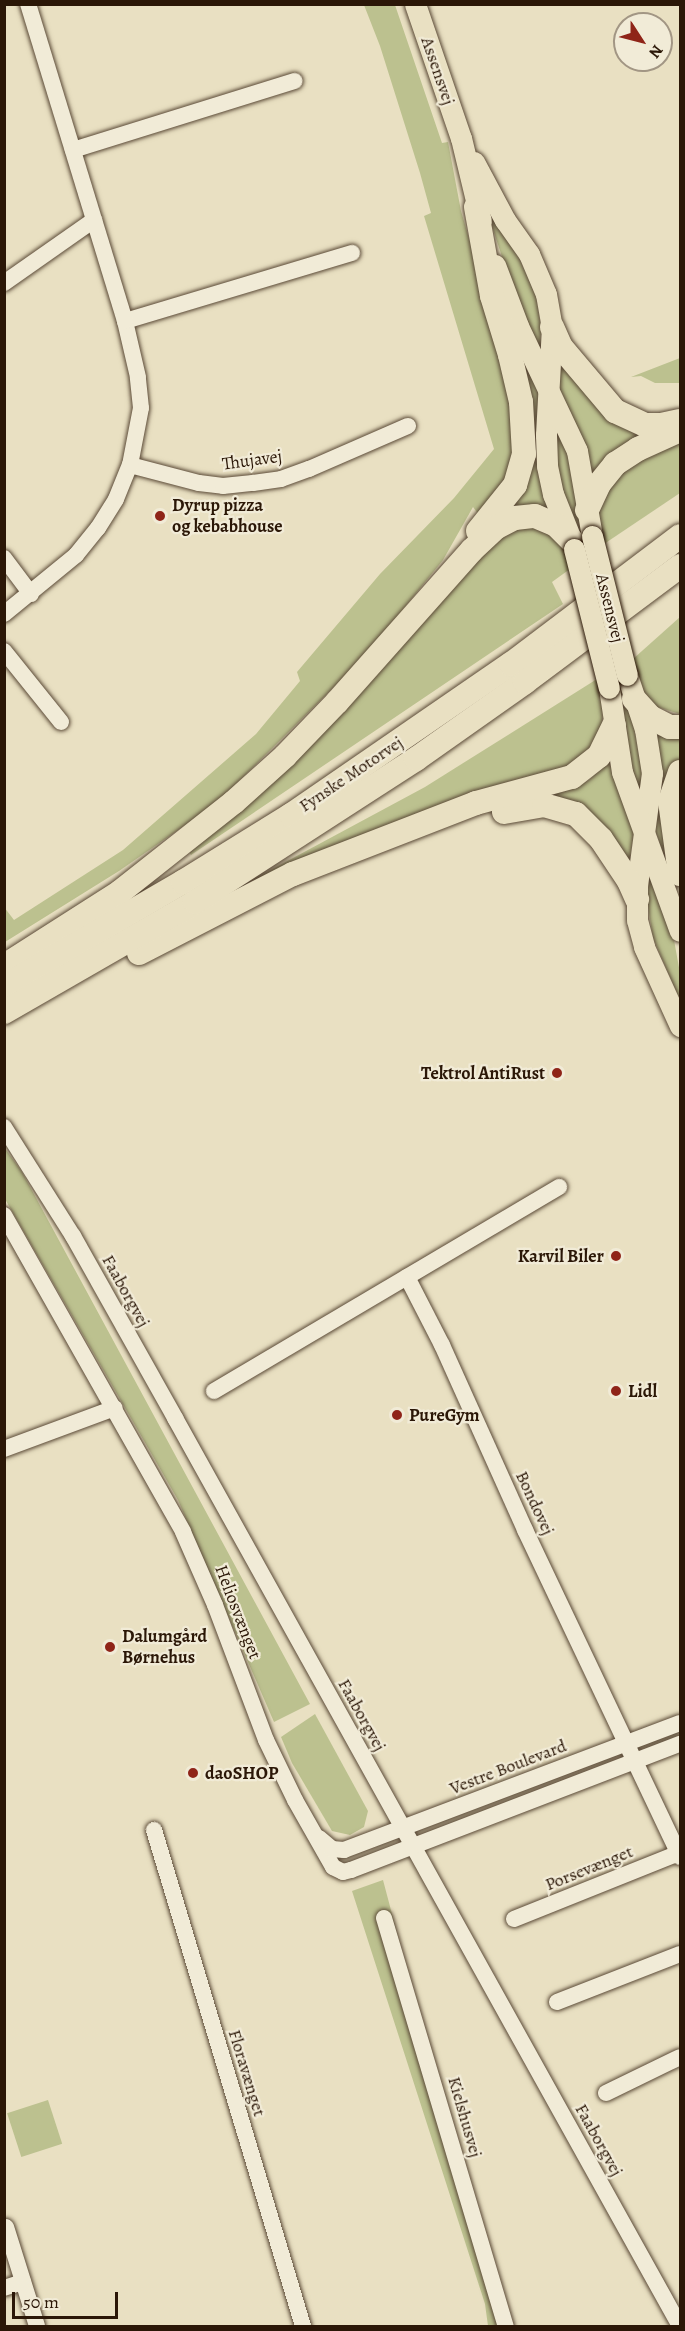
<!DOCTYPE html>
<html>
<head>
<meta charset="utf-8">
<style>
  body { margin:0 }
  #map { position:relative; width:685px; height:2331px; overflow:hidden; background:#e9e0c2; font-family:Alegreya,serif }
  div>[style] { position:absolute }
  .green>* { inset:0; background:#bcc18f; transform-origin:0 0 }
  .roads { filter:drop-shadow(0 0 2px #5a4936) drop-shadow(0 0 2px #5a4936) }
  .minor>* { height:16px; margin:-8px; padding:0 8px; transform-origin:8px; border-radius:8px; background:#f1ebd7 }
  .major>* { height:21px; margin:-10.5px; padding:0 10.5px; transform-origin:10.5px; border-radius:10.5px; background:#e9e0c2 }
  .highway>* { height:24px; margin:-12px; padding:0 12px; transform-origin:12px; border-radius:12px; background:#e9e0c2 }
  .bridges { filter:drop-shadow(0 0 2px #2b1707) drop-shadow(0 0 2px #2b1707) }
  .major-bridge>* { height:21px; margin:-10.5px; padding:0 10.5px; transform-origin:10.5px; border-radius:10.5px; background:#e9e0c2 }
  .dots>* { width:16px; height:16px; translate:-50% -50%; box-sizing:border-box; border:3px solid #f1ebd7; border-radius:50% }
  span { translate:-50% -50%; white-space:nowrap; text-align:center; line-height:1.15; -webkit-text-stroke:4.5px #f1ebd7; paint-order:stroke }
  .street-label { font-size:18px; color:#2b1707 }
  .poi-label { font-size:18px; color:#2b1707; font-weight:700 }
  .left { translate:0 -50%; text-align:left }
  .right { translate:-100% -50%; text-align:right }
  .frame { position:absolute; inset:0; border:6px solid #2b1707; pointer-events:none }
  .north { position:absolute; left:613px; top:12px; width:60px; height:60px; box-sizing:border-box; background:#f1ebd7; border:2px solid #a29684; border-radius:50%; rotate:126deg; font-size:16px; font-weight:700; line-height:24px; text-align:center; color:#2b1707 }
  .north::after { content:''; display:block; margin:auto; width:21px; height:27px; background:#8f2418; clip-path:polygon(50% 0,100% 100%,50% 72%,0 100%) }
  .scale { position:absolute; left:12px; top:2292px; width:106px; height:27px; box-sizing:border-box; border:3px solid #2b1707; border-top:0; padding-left:8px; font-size:18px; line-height:21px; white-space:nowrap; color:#2b1707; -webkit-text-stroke:4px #f1ebd7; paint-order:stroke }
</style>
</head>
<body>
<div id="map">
  <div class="green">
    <div style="clip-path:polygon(364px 5px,395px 5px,442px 143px,448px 142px,461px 211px,510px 379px,519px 460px,482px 519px,473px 507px,443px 560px,378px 640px,352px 669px,234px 786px,204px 812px,119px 871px,5px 942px,4px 907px,14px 920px,123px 850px,256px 734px,300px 681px,297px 672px,380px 574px,454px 498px,494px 449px,424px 216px,431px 213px,420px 173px,380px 46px)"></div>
    <div style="clip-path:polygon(485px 205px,520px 260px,536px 296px,541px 327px,540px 349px,512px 287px)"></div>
    <div style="clip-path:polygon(511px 337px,539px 391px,537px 468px,552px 516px,513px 513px,512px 500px,520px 489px)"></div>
    <div style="clip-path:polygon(561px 356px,652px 432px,593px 482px,586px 446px,559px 387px)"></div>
    <div style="clip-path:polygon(680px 358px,680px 383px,655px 383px,641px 376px,631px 377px)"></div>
    <div style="clip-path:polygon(556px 429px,568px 454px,583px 536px,579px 537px,566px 504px,556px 465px)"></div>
    <div style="clip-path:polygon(680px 436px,680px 493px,604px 544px,597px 511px,611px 478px)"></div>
    <div style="clip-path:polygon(532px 526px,545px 530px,562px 545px,570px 569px,552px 582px,563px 604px,191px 855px,188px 850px,483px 549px,516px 528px)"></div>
    <div style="clip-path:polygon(680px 617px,680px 714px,654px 706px,641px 689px,633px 659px)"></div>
    <div style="clip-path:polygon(597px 679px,603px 711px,602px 725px,589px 749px,572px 765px,260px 881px,254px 879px,425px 787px)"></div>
    <div style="clip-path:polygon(617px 684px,621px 684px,632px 717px,642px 772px,640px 791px,632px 769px)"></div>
    <div style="clip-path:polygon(655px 725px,680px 732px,680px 762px,671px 851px,677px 888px,655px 830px,662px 774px)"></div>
    <div style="clip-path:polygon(609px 761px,634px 833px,629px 863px,548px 795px,576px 787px,589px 780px)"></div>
    <div style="clip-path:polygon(650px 872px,674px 940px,680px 973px,680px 1000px,653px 938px,647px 900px)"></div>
    <div style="clip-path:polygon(4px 1147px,22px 1172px,310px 1704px,274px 1722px,178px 1500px,5px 1199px)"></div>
    <div style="clip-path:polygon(315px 1714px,368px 1811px,364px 1827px,350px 1835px,332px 1831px,292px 1763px,281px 1737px)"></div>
    <div style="clip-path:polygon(383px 1880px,501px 2326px,488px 2326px,485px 2304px,352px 1891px)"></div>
    <div style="left:48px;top:2100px;width:46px;height:43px;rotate:72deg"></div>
  </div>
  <div class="roads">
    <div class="minor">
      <div style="left:73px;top:150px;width:232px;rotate:-17.3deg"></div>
      <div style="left:4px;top:283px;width:110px;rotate:-35deg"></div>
      <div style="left:125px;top:321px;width:237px;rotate:-16.7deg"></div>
      <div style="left:130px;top:465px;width:71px;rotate:14.6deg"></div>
      <div style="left:199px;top:483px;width:24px;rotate:7deg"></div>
      <div style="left:223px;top:486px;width:30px;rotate:-6deg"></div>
      <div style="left:253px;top:483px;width:28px;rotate:-8deg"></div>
      <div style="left:281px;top:479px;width:30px;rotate:-20deg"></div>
      <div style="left:309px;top:469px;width:108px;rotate:-23.5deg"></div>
      <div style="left:4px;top:558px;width:45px;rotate:53.1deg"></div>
      <div style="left:4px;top:614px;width:93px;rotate:-39.3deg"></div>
      <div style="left:76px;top:555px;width:35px;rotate:-51deg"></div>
      <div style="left:98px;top:528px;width:34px;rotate:-58deg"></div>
      <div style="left:116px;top:499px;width:37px;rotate:-68deg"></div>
      <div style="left:130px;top:465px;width:58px;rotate:-79.1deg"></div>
      <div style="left:141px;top:408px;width:31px;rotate:-96deg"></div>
      <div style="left:138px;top:377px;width:57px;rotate:-103.1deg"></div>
      <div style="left:125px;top:321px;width:332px;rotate:-107deg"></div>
      <div style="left:4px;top:651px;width:91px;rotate:51.2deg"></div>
      <div style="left:4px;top:1127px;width:129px;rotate:57.7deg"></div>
      <div style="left:73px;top:1236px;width:209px;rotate:60.7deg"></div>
      <div style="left:175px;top:1418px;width:1039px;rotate:60.92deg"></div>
      <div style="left:4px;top:1215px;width:364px;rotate:60.5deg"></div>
      <div style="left:183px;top:1532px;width:80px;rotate:66.3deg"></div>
      <div style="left:215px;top:1605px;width:144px;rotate:69.3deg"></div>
      <div style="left:266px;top:1740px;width:67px;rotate:64.2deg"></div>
      <div style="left:295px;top:1800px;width:77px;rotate:60.4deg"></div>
      <div style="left:333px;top:1867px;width:11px;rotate:27deg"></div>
      <div style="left:343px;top:1872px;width:8px;rotate:-14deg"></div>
      <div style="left:351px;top:1870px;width:352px;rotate:-21deg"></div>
      <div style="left:407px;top:1277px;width:76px;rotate:62.8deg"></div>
      <div style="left:442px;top:1345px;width:203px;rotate:65.8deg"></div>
      <div style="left:525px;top:1530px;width:362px;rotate:64.6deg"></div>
      <div style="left:214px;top:1391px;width:401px;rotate:-30.6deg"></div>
      <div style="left:4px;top:1449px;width:118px;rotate:-20.3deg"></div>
      <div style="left:154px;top:1830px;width:518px;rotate:73.28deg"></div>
      <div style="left:319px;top:1838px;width:17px;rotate:40deg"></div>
      <div style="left:332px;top:1849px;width:12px;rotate:5deg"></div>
      <div style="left:344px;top:1850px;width:359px;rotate:-20.7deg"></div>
      <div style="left:384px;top:1918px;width:426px;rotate:73.4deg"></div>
      <div style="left:514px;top:1919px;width:178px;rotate:-21.8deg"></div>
      <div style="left:557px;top:2002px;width:132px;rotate:-21.3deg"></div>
      <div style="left:606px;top:2093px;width:82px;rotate:-25.9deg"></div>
      <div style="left:6px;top:2227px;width:104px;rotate:72.6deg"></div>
      <div style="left:4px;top:2288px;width:20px;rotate:-18deg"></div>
    </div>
    <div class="major">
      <div style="left:415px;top:4px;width:142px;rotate:71.1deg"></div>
      <div style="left:461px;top:138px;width:85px;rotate:76.5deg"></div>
      <div style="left:474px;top:162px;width:66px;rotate:61.9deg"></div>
      <div style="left:505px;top:220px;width:42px;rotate:54.8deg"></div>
      <div style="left:529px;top:254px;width:43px;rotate:67deg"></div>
      <div style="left:546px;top:294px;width:34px;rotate:80deg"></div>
      <div style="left:552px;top:327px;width:108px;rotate:93.2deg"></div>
      <div style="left:546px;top:435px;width:31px;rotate:88deg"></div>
      <div style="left:547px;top:466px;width:29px;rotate:78deg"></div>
      <div style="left:553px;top:494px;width:48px;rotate:68.2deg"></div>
      <div style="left:495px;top:265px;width:65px;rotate:69.3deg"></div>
      <div style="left:518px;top:326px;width:138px;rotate:64.7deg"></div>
      <div style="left:577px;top:451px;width:86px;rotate:80deg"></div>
      <div style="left:627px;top:675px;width:57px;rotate:71.6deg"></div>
      <div style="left:645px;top:729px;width:45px;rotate:81deg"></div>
      <div style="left:652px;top:773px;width:114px;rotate:97.6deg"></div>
      <div style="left:637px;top:886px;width:34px;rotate:90deg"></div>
      <div style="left:637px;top:920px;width:28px;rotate:75deg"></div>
      <div style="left:644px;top:947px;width:87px;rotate:65.5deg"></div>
      <div style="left:609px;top:688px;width:85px;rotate:81.2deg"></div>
      <div style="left:622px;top:772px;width:169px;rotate:70deg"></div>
    </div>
    <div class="highway">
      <div style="left:476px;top:207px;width:90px;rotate:79.8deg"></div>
      <div style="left:492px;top:296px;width:62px;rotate:73deg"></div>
      <div style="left:510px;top:355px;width:48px;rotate:76.8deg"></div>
      <div style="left:521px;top:402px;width:52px;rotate:86.7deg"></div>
      <div style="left:524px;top:454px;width:32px;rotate:106deg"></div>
      <div style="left:515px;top:485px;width:59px;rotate:128.8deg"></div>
      <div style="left:552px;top:327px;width:22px;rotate:66deg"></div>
      <div style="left:561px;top:347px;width:84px;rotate:49.8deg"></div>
      <div style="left:615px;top:411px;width:33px;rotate:25deg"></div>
      <div style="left:645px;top:425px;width:16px"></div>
      <div style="left:661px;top:425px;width:19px;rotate:-12deg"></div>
      <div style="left:587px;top:510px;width:29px;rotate:-65deg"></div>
      <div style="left:599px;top:484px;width:26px;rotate:-51deg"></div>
      <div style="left:615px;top:464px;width:27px;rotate:-33deg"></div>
      <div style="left:638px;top:449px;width:46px;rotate:-24.3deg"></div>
      <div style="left:634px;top:699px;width:24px;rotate:48deg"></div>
      <div style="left:650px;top:717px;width:22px;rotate:27deg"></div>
      <div style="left:670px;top:727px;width:10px"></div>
      <div style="left:680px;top:772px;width:31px;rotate:109deg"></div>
      <div style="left:670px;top:801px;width:74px;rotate:82.2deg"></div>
      <div style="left:504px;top:812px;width:41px;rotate:-9.9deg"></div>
      <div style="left:544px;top:805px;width:33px;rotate:16deg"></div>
      <div style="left:576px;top:814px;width:35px;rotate:45deg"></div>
      <div style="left:601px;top:839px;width:50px;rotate:56.3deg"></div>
      <div style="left:629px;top:881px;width:20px;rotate:66deg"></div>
      <div style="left:139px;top:953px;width:173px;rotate:-27.2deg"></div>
      <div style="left:293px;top:874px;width:196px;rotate:-21.2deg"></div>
      <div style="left:476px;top:803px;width:99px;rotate:-15.2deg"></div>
      <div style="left:572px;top:777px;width:34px;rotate:-38deg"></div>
      <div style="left:599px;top:756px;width:34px;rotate:-64deg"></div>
      <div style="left:4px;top:966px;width:138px;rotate:-32.5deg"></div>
      <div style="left:120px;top:892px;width:145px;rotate:-38.3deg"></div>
      <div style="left:234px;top:802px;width:69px;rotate:-42deg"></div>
      <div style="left:285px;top:756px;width:75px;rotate:-46.1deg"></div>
      <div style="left:337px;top:702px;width:203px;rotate:-48.4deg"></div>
      <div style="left:472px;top:550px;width:34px;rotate:-43deg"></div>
      <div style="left:497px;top:527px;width:20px;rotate:-27deg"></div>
      <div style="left:515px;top:518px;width:20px;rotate:-6deg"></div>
      <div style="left:535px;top:516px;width:23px;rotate:23deg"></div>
      <div style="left:556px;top:525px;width:23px;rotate:45deg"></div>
      <div style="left:4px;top:986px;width:207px;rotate:-30.2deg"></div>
      <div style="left:183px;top:882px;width:127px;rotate:-31.8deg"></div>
      <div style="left:291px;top:815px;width:267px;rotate:-34.5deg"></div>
      <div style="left:511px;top:664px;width:212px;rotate:-37.1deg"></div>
      <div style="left:4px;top:1012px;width:220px;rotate:-29.9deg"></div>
      <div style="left:195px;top:902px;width:263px;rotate:-32.9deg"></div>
      <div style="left:416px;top:759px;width:133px;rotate:-35.2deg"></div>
      <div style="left:525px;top:682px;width:194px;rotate:-36.8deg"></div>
    </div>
  </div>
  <div class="bridges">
    <div class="major-bridge">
      <div style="left:592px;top:536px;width:143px;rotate:75.9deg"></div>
      <div style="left:574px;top:549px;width:143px;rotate:75.9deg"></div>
    </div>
  </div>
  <div class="dots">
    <div style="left:160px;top:516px;background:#8f2418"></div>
    <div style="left:557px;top:1073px;background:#8f2418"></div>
    <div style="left:616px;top:1256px;background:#8f2418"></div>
    <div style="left:616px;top:1391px;background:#8f2418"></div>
    <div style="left:397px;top:1415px;background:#8f2418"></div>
    <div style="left:110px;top:1647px;background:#8f2418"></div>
    <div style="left:193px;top:1773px;background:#8f2418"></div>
  </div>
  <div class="street-label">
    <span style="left:438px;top:71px;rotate:71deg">Assensvej</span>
    <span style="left:252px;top:460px;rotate:-8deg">Thujavej</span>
    <span style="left:610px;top:608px;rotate:76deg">Assensvej</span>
    <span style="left:351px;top:774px;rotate:-34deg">Fynske Motorvej</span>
    <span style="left:126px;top:1291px;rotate:61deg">Faaborgvej</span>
    <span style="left:535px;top:1503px;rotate:65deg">Bondovej</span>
    <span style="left:238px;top:1612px;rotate:69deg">Heliosvænget</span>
    <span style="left:362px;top:1715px;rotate:61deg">Faaborgvej</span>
    <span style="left:508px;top:1767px;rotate:-21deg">Vestre Boulevard</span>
    <span style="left:589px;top:1868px;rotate:-22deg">Porsevænget</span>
    <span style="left:247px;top:2073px;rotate:73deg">Floravænget</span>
    <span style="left:465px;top:2117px;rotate:74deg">Kielshusvej</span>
    <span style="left:599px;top:2140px;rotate:61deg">Faaborgvej</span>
  </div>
  <div class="poi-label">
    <span class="left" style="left:172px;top:516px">Dyrup pizza<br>og kebabhouse</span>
    <span class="right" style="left:545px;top:1073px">Tektrol AntiRust</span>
    <span class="right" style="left:604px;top:1256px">Karvil Biler</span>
    <span class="left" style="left:628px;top:1391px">Lidl</span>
    <span class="left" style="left:409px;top:1415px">PureGym</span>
    <span class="left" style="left:122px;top:1647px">Dalumgård<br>Børnehus</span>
    <span class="left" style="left:205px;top:1773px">daoSHOP</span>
  </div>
  <div class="frame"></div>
  <div class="north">N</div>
  <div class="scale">50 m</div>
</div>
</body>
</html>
